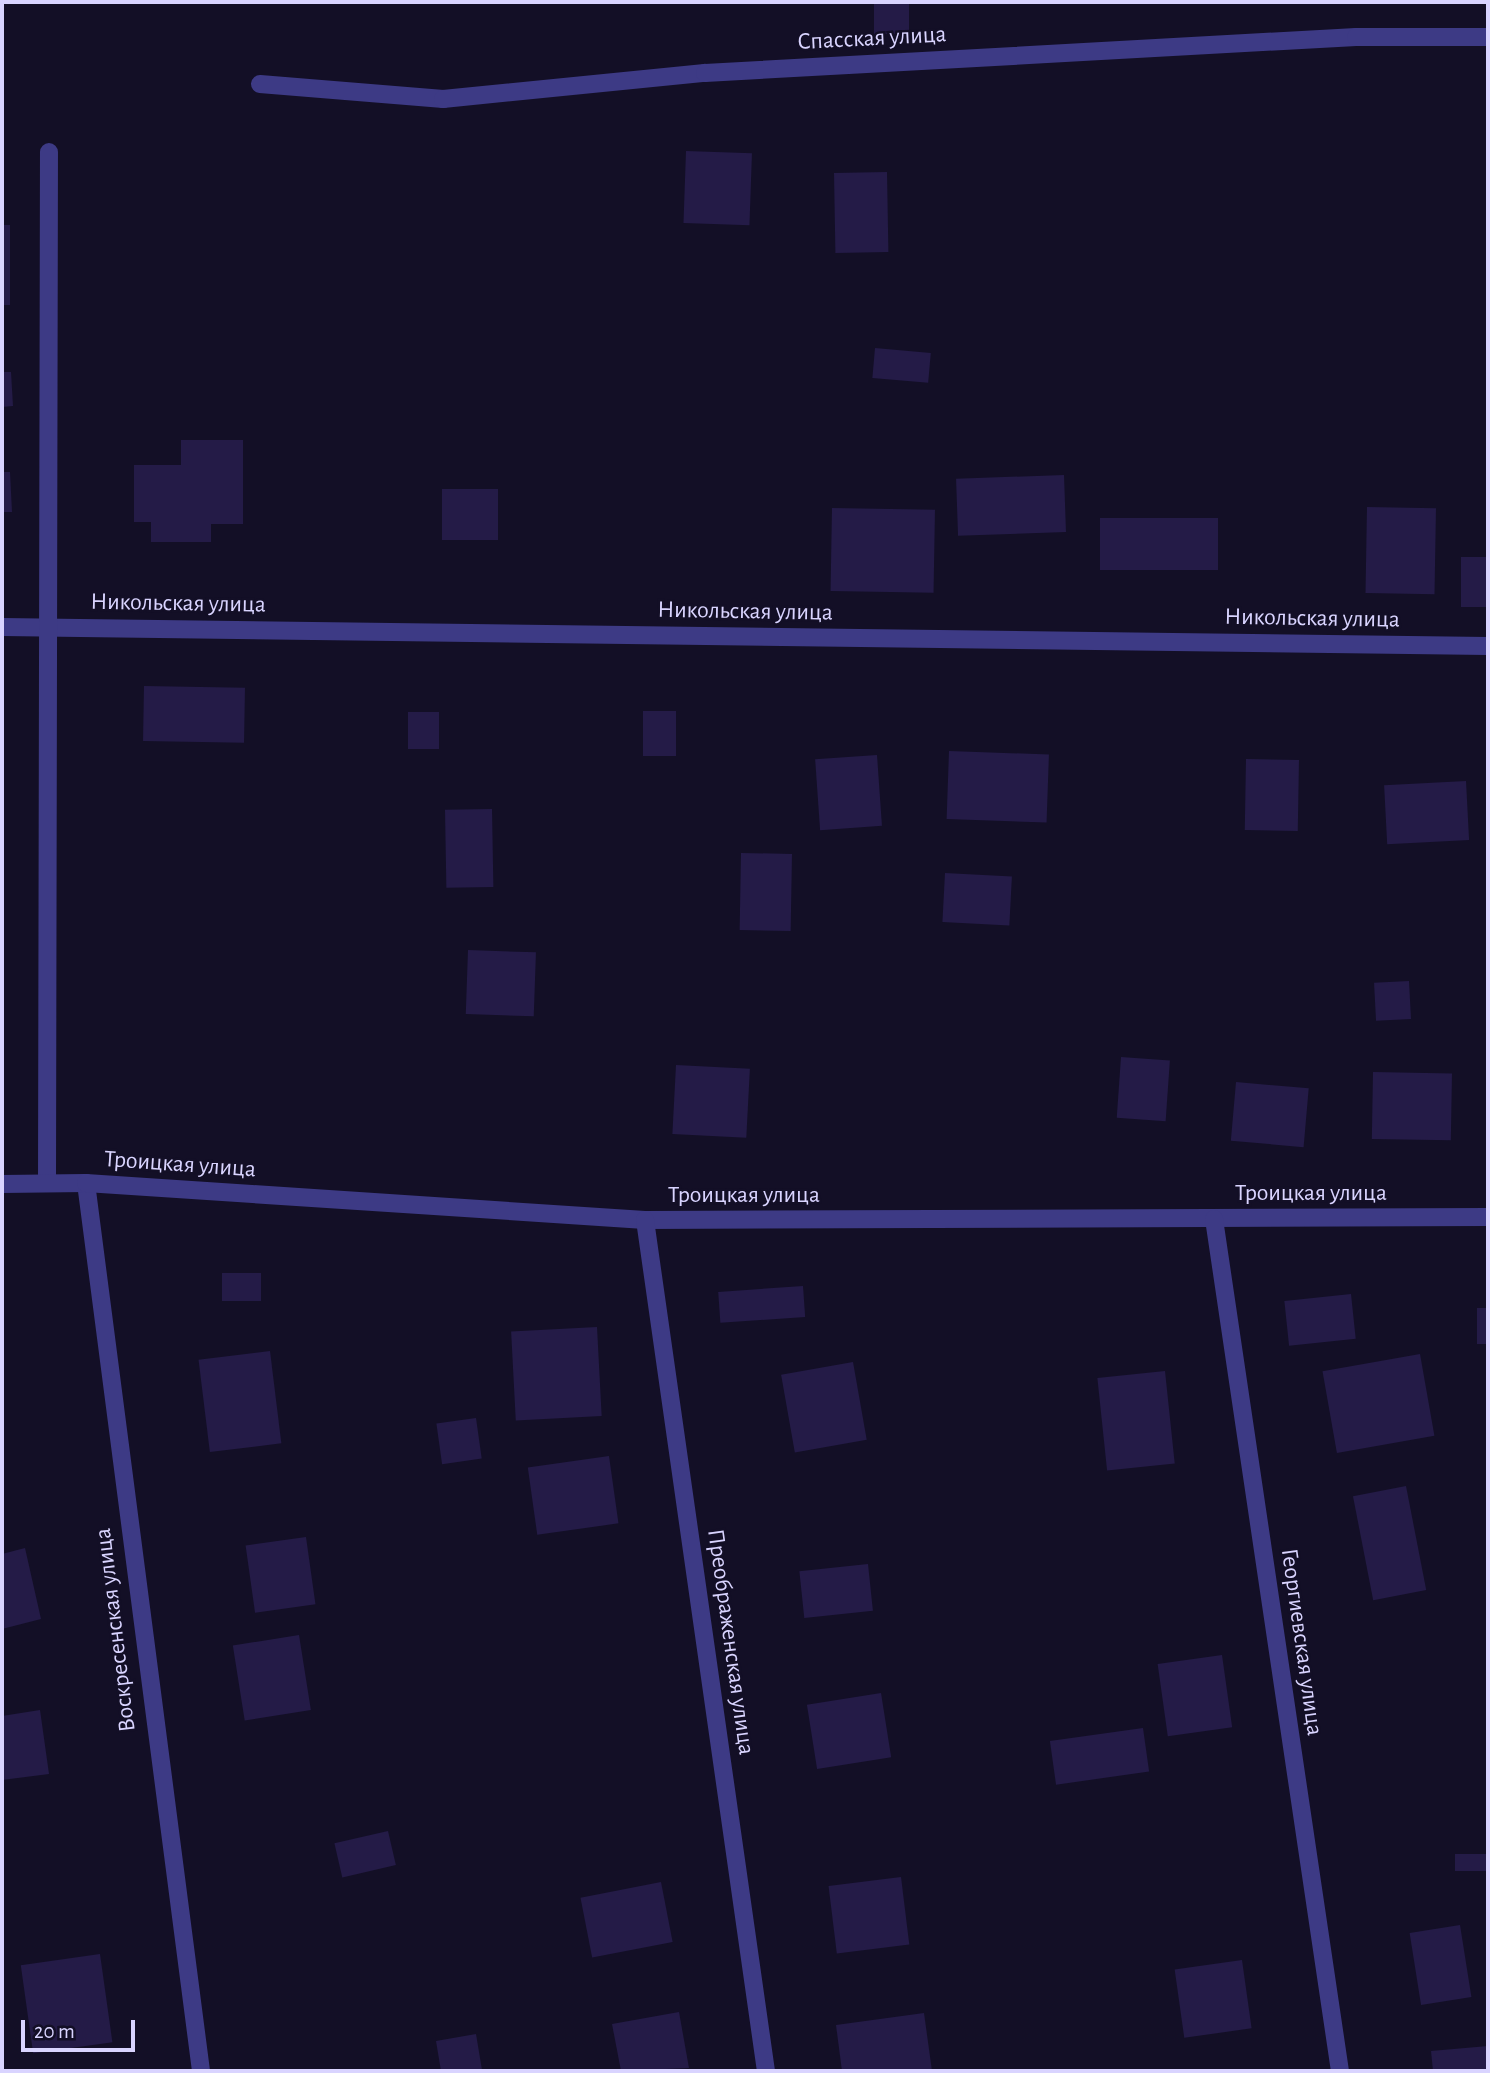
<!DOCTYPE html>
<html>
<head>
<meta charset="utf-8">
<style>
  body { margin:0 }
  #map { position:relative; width:1490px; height:2073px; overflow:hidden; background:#130f26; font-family:"Alegreya Sans",sans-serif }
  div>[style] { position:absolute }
  .building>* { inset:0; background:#241b47; transform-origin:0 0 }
  .street>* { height:18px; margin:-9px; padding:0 9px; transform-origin:9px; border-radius:9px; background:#3d3a85 }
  span { translate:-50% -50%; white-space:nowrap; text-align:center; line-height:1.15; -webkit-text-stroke:5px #130f26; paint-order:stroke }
  .street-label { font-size:24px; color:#d9d4ff }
  .frame { position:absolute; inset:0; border:4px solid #d9d4ff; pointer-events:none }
  .scale { position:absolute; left:21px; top:2020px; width:114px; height:32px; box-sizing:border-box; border:4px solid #d9d4ff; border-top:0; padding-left:9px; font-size:21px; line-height:24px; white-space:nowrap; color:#d9d4ff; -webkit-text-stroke:5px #130f26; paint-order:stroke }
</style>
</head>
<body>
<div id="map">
  <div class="building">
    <div style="left:874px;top:2px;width:35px;height:32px"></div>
    <div style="left:686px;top:151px;width:66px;height:72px;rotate:2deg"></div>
    <div style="left:887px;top:172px;width:80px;height:53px;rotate:89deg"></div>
    <div style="left:2px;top:225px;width:8px;height:80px"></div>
    <div style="left:875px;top:348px;width:56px;height:30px;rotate:5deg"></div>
    <div style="clip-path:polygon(2px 372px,11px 372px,13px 406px,2px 407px)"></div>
    <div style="clip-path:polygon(181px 440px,243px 440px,243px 524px,211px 524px,211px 542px,151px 542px,151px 522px,134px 522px,134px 465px,181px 465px)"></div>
    <div style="clip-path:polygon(2px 472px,10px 472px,12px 512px,2px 512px)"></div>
    <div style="left:1064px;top:475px;width:57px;height:108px;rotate:88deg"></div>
    <div style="left:442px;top:489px;width:56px;height:51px"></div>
    <div style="left:1367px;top:507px;width:69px;height:86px;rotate:1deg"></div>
    <div style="left:832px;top:508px;width:103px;height:83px;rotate:1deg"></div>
    <div style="left:1100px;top:518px;width:118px;height:52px"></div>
    <div style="left:1488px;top:557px;width:50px;height:27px;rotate:90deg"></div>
    <div style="left:144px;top:686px;width:101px;height:55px;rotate:1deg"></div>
    <div style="left:643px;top:711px;width:33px;height:45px"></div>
    <div style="left:408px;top:712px;width:31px;height:37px"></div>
    <div style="left:949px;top:751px;width:100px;height:68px;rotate:2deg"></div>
    <div style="left:877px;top:755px;width:71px;height:62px;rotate:86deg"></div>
    <div style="left:1246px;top:759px;width:53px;height:71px;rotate:1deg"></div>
    <div style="left:1466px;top:781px;width:59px;height:82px;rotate:87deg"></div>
    <div style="left:492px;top:809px;width:78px;height:47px;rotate:89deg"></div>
    <div style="left:741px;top:853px;width:51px;height:77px;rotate:1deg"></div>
    <div style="left:945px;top:873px;width:67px;height:49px;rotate:3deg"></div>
    <div style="left:468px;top:950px;width:68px;height:64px;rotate:2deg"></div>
    <div style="left:1409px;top:981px;width:38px;height:35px;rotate:87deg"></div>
    <div style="left:1121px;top:1057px;width:49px;height:61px;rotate:4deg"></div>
    <div style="left:676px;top:1065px;width:74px;height:69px;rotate:3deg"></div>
    <div style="left:1373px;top:1072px;width:79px;height:67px;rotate:1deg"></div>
    <div style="left:1236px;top:1082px;width:73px;height:59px;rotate:5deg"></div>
    <div style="left:222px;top:1273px;width:39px;height:28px"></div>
    <div style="left:803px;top:1286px;width:31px;height:85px;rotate:86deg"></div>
    <div style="left:1351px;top:1294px;width:45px;height:67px;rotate:84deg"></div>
    <div style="left:1477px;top:1308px;width:11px;height:36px"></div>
    <div style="left:597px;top:1327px;width:89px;height:86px;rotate:87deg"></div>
    <div style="left:270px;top:1351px;width:93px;height:72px;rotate:83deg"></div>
    <div style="left:1420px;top:1354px;width:83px;height:99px;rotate:80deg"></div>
    <div style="left:853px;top:1362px;width:79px;height:73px;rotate:80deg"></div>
    <div style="left:1165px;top:1371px;width:93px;height:68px;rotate:84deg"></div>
    <div style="left:476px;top:1418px;width:41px;height:40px;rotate:82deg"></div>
    <div style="left:609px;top:1456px;width:68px;height:82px;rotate:82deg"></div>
    <div style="left:1406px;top:1486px;width:106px;height:54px;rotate:79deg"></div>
    <div style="left:306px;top:1537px;width:68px;height:61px;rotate:82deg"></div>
    <div style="clip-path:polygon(25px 1548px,41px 1619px,2px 1629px,2px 1554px)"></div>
    <div style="left:868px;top:1564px;width:47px;height:69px;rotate:84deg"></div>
    <div style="left:299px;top:1635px;width:76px;height:67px;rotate:81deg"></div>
    <div style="left:1222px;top:1655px;width:73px;height:65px;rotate:82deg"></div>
    <div style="left:881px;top:1693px;width:65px;height:75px;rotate:81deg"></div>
    <div style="clip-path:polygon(40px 1710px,49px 1774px,2px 1780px,2px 1716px)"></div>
    <div style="left:1143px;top:1728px;width:44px;height:94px;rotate:82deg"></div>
    <div style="left:388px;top:1831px;width:35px;height:55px;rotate:77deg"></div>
    <div style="left:1488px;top:1854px;width:17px;height:33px;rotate:90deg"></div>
    <div style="left:901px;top:1877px;width:68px;height:73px;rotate:83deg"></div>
    <div style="left:661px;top:1882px;width:61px;height:82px;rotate:79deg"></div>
    <div style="left:1460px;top:1925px;width:73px;height:51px;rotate:81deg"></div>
    <div style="left:100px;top:1954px;width:89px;height:80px;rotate:82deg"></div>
    <div style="left:1242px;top:1960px;width:69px;height:68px;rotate:82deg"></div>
    <div style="clip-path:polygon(679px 2012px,689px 2068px,621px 2071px,612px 2024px)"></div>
    <div style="clip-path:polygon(924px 2013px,932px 2071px,842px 2071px,836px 2025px)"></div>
    <div style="clip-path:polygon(476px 2034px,482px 2070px,441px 2071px,436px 2041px)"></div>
    <div style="clip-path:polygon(1488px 2046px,1488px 2071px,1433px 2071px,1431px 2051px)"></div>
  </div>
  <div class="street">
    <div style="left:260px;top:84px;width:184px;rotate:4.7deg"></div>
    <div style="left:443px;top:99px;width:263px;rotate:-5.7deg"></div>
    <div style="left:705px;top:73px;width:652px;rotate:-3.17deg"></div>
    <div style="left:1356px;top:37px;width:132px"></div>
    <div style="left:2px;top:627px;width:1486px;rotate:0.73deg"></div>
    <div style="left:47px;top:1183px;width:1031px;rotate:-89.89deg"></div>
    <div style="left:86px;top:1183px;width:895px;rotate:82.62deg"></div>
    <div style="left:2px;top:1184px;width:84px;rotate:-0.7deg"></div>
    <div style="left:86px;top:1183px;width:560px;rotate:3.79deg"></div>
    <div style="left:645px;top:1220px;width:843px;rotate:-0.2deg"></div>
    <div style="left:1214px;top:1219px;width:861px;rotate:81.59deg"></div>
    <div style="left:645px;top:1220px;width:860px;rotate:81.91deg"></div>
  </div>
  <div class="street-label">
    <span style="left:872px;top:39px;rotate:-3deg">Спасская улица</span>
    <span style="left:178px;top:604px;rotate:1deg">Никольская улица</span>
    <span style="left:745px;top:612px;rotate:1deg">Никольская улица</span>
    <span style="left:1312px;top:619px;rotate:1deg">Никольская улица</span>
    <span style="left:180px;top:1165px;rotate:4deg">Троицкая улица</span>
    <span style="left:1311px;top:1194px">Троицкая улица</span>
    <span style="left:744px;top:1196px">Троицкая улица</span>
    <span style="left:116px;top:1630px;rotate:-97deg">Воскресенская улица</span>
    <span style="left:730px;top:1642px;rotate:82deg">Преображенская улица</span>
    <span style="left:1301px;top:1642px;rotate:82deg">Георгиевская улица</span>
  </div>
  <div class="frame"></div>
  <div class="scale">20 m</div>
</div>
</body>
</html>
